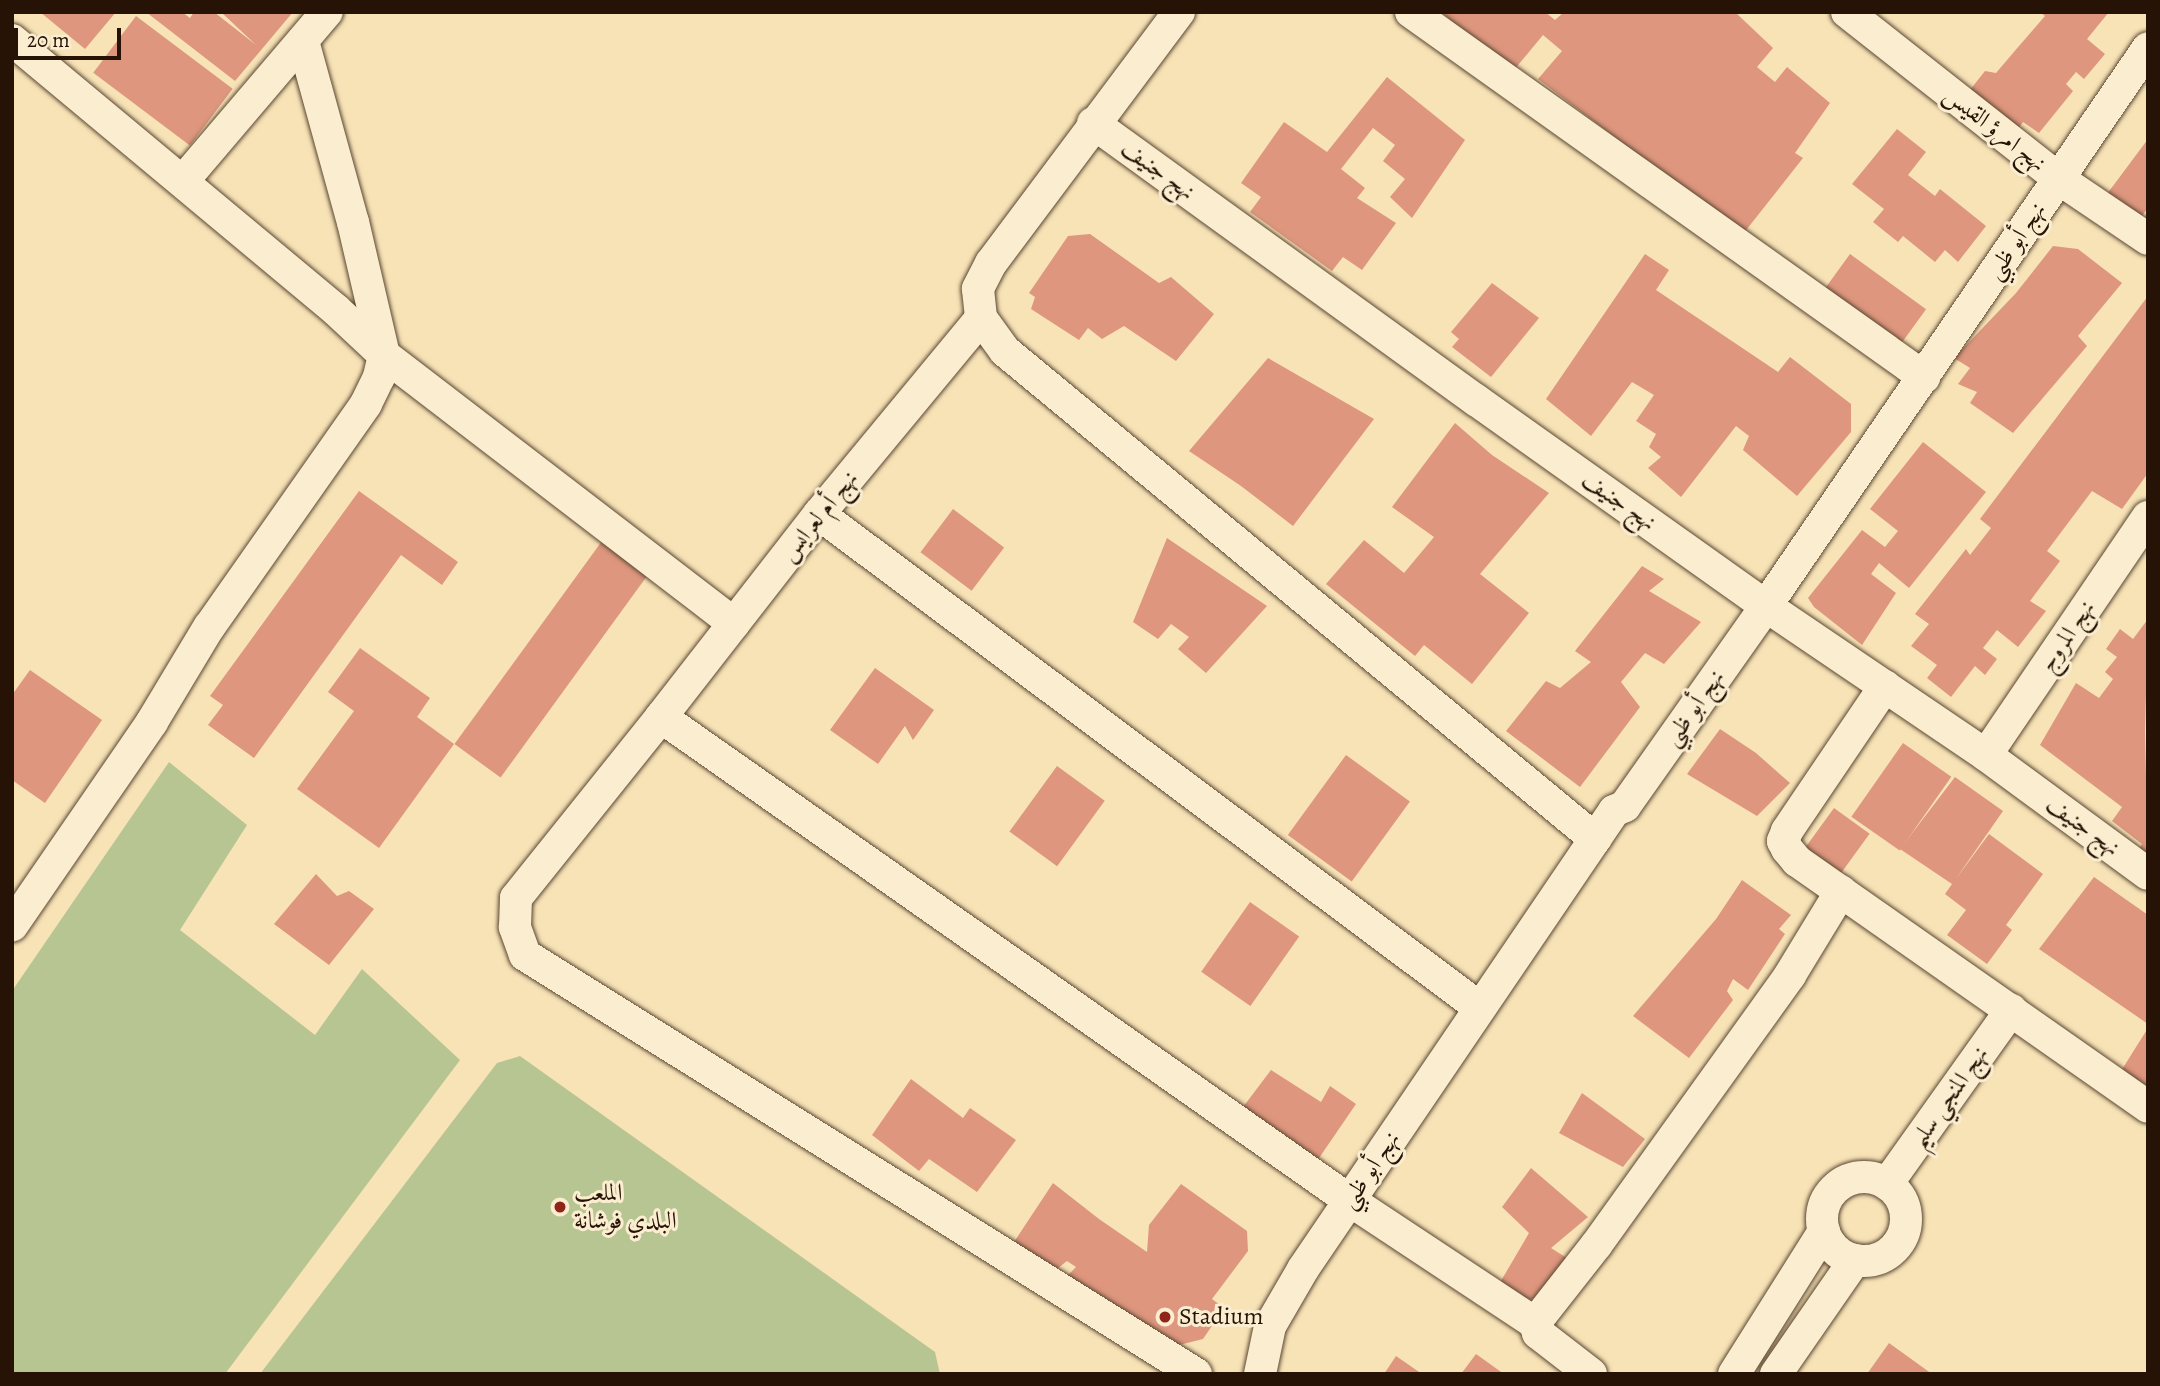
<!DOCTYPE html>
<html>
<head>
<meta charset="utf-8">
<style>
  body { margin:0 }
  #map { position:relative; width:2160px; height:1386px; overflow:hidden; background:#f8e3b7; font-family:Alegreya,Amiri,serif }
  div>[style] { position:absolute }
  .green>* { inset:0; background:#b7c593 }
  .building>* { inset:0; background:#de967e; transform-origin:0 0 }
  .roads { filter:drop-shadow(0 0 2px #5a4732) drop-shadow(0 0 2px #5a4732) }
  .minor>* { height:32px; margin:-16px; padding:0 16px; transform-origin:16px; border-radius:16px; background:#faedd0 }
  .minor>.ring { margin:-16px; padding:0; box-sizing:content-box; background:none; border:32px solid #faedd0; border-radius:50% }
  .dots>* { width:19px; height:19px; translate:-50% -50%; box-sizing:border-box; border:4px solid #faedd0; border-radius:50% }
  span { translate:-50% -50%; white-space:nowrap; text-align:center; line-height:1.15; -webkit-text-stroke:6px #faedd0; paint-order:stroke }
  .street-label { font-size:24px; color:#261305 }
  .poi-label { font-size:24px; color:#261305 }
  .left { translate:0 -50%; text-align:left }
  .frame { position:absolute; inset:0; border:14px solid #261305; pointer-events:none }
  .scale { position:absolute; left:14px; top:28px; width:107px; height:32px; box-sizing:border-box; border:4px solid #261305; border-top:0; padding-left:9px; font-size:21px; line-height:24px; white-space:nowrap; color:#261305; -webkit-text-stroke:5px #faedd0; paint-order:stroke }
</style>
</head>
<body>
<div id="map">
  <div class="green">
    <div style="clip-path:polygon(169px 762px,247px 825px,180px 930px,315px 1035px,362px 969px,460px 1060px,225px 1374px,12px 1374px,12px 991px)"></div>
    <div style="clip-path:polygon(520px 1056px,935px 1352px,940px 1374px,260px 1374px,497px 1063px)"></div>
  </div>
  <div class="building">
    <div style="clip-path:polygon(40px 12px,116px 12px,85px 49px)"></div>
    <div style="clip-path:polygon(146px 12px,182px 12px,190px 18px,194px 12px,214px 12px,256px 45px,221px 12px,293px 12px,235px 81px)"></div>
    <div style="clip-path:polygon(1442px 12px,1545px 12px,1555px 20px,1564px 12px,1735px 12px,1773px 48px,1757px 67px,1775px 82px,1787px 67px,1830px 103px,1795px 153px,1803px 158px,1743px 234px,1538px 79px,1562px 51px,1543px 35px,1509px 76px)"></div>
    <div style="clip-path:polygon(2040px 12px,2109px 12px,2087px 39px,2105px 54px,2084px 79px,2076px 72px,2066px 84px,2073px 91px,2039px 133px,2023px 122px,2011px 138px,1962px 100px,1985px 71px,1996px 73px,2019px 46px,2045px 16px)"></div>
    <div style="left:136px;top:16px;width:121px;height:71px;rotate:37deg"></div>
    <div style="clip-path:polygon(1387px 77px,1465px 140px,1412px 218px,1390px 197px,1405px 179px,1383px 161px,1395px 145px,1373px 128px,1341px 169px,1365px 188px,1357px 198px,1396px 223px,1362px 270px,1343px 257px,1332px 271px,1250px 212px,1261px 197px,1241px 183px,1284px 122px,1327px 152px)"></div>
    <div style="clip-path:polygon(1897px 129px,1926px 152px,1908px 175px,1935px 196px,1940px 189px,1986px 226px,1958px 262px,1945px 250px,1935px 262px,1903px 236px,1898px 242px,1873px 222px,1884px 209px,1852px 184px)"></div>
    <div style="clip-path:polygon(2148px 139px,2148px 208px,2137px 222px,2104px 198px)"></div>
    <div style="clip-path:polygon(1090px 234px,1159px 283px,1171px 277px,1214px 314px,1176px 361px,1124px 326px,1102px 339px,1088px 328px,1079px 340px,1031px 309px,1035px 297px,1029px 293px,1068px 236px)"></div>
    <div style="clip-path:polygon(2053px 246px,2078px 249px,2122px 283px,2078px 336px,2087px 346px,2013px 433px,1970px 403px,1977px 392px,1958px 384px,1970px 368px,1954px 358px,2016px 293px)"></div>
    <div style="clip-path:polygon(1645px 254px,1669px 270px,1656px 290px,1778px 372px,1790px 357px,1851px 404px,1851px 432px,1797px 496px,1743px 450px,1749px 436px,1736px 426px,1681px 497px,1648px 468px,1661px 457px,1649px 447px,1656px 434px,1636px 421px,1654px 395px,1632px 382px,1591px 436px,1546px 399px)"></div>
    <div style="left:1850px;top:254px;width:94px;height:49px;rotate:36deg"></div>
    <div style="clip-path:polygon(1492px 283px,1539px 318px,1491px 377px,1452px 347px,1459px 339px,1451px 332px)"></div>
    <div style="clip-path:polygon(2148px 296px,2148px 473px,2122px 509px,2092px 491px,2047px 551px,2060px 561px,2030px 601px,2046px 611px,2018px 647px,1997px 630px,1983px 648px,1997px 659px,1985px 675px,1975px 666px,1951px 697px,1927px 678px,1937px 665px,1911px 646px,1929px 624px,1915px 614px,1966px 549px,1970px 555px,1991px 528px,1980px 519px)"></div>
    <div style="clip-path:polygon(1268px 358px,1374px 419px,1293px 526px,1241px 486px,1189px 451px)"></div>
    <div style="clip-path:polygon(1455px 423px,1492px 455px,1549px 493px,1480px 574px,1529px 613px,1472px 684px,1424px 645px,1415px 656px,1326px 584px,1364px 540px,1404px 573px,1434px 537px,1392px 507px)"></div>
    <div style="clip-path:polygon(1923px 442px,1986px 492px,1909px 588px,1879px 563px,1871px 574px,1896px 593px,1862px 645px,1814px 607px,1808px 598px,1862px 530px,1885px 547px,1898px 531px,1870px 509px)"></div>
    <div style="clip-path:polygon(359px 491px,458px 562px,442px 585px,401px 555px,254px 758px,208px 725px,223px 705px,210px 696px)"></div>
    <div style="left:953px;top:509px;width:64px;height:54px;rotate:37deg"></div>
    <div style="clip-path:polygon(1167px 538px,1267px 606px,1206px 673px,1178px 649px,1189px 637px,1171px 624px,1158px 639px,1133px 622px)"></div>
    <div style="left:602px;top:541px;width:57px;height:251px;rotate:36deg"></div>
    <div style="clip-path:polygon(1642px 566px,1664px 579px,1649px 591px,1701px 622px,1664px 664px,1645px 653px,1621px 682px,1640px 707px,1580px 787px,1506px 731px,1546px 681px,1560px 688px,1591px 662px,1575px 651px)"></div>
    <div style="clip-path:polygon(2148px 619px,2145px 732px,2148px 865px,2134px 857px,2142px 844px,2112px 821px,2122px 807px,2040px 745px,2076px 683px,2099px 698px,2113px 679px,2105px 672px,2117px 657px,2106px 649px,2120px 629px,2133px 639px)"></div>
    <div style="clip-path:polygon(360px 648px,430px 698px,417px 717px,454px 744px,379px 848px,297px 789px,354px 711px,328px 692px)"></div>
    <div style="clip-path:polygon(875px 668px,934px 710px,913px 740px,905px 726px,878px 764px,830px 730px)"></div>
    <div style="clip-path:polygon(30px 670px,102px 720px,45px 803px,12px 780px,12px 695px)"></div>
    <div style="clip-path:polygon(1720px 729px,1756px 753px,1790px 783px,1757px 816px,1687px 774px)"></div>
    <div style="left:1903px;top:743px;width:59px;height:90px;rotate:35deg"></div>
    <div style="left:1346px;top:755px;width:79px;height:99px;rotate:36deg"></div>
    <div style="left:1057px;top:766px;width:59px;height:81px;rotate:36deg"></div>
    <div style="clip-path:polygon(1955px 777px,2003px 811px,1955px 880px,1989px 834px,2043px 874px,2006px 925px,2012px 930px,1987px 964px,1947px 935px,1966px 910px,1945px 894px,1952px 884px,1900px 849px)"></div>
    <div style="left:1834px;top:808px;width:44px;height:62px;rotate:36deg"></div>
    <div style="clip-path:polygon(316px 874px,337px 896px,349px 891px,374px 909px,329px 965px,274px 924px)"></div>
    <div style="clip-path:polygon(2094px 877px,2148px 915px,2148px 1024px,2039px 949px)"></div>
    <div style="clip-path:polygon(1742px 880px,1791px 915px,1779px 929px,1785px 934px,1748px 990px,1733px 979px,1727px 991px,1733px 1000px,1689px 1058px,1633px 1016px,1716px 919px)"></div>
    <div style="left:1250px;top:902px;width:60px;height:85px;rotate:35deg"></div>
    <div style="clip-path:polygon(2148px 1028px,2148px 1102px,2116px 1079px)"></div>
    <div style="clip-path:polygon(1271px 1070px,1321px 1102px,1330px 1086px,1356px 1104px,1317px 1161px,1240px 1111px)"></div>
    <div style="clip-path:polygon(911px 1079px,963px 1118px,970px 1108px,1016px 1140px,977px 1192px,929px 1159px,919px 1171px,872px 1135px)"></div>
    <div style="clip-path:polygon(1582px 1093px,1645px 1139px,1623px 1167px,1559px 1133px)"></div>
    <div style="clip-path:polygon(1531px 1168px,1588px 1217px,1551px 1248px,1570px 1260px,1543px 1296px,1517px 1302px,1498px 1286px,1529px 1233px,1502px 1207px)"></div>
    <div style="clip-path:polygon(1053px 1183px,1099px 1219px,1147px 1252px,1149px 1225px,1181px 1184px,1247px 1231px,1248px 1251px,1212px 1299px,1224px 1308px,1203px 1339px,1167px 1348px,1061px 1282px,1076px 1267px,1067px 1261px,1049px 1275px,1014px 1242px)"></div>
    <div style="clip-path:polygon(1889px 1343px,1932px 1374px,1867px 1374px)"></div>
    <div style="clip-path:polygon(1476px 1354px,1504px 1374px,1461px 1374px)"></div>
    <div style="clip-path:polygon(1396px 1356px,1422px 1374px,1384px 1374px)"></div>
  </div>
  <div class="roads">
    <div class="minor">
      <div style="left:1179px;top:12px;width:314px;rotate:126.8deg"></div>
      <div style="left:991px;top:263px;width:29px;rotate:117deg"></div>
      <div style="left:978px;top:289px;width:29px;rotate:84deg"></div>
      <div style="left:981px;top:318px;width:41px;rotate:54deg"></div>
      <div style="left:1005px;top:351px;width:766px;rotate:39.59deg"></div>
      <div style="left:1411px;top:12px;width:630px;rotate:35.43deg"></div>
      <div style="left:1847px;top:12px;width:270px;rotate:38.2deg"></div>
      <div style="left:2059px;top:179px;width:107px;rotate:34deg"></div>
      <div style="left:12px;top:40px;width:422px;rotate:39.8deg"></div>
      <div style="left:336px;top:310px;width:66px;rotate:43.2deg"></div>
      <div style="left:384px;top:355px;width:23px;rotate:103deg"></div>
      <div style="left:379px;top:377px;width:30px;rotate:116deg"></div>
      <div style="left:366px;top:404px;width:273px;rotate:125.1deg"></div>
      <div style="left:209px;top:627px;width:111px;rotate:121deg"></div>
      <div style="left:152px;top:722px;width:247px;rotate:124.5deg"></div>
      <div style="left:303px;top:41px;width:188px;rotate:74.6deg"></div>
      <div style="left:353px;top:222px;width:137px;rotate:76.9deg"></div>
      <div style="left:384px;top:355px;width:441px;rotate:37.5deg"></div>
      <div style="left:1093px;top:123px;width:473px;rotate:35.9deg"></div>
      <div style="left:1476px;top:400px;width:356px;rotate:35.4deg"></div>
      <div style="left:1766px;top:606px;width:266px;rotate:34.1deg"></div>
      <div style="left:1986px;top:755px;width:201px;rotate:36.3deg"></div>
      <div style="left:183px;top:181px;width:222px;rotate:-49.6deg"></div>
      <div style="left:819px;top:514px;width:825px;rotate:36.77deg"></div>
      <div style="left:1885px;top:686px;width:175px;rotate:124.1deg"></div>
      <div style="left:1787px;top:831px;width:11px;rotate:112deg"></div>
      <div style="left:1783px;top:841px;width:9px;rotate:63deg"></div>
      <div style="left:1787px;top:849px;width:16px;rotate:50deg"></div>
      <div style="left:1797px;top:861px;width:429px;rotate:35deg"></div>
      <div style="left:661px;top:717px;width:257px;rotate:-52.1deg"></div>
      <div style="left:819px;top:514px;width:254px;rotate:-50.4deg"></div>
      <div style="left:1986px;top:755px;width:288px;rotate:-55.8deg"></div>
      <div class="ring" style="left:1822px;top:1177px;width:52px;height:52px"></div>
      <div style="left:1887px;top:1184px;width:214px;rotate:-54.5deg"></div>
      <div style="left:1196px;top:1374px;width:791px;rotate:-148.02deg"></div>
      <div style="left:525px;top:955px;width:30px;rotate:-110deg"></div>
      <div style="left:515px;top:927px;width:29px;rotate:-88deg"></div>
      <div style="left:516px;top:898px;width:232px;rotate:-51.3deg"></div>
      <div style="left:661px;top:717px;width:841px;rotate:35.07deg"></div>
      <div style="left:1349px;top:1200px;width:223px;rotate:33.5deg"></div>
      <div style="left:1260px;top:1374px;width:49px;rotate:-78.2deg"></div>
      <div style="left:1270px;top:1326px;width:66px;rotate:-59.9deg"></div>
      <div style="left:1303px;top:1269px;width:554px;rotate:-55.82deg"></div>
      <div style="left:1614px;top:811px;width:12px;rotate:-24deg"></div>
      <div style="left:1625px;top:806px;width:245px;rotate:-54.8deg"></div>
      <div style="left:1766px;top:606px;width:676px;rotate:-55.6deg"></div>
      <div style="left:1591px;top:1374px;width:67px;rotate:-142.3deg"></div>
      <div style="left:1538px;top:1333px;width:10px;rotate:-107deg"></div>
      <div style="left:1535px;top:1323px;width:100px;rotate:-51.9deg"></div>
      <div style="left:1597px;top:1244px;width:331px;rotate:-54.3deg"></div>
      <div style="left:1790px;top:975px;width:98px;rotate:-58.7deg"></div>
      <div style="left:1734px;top:1374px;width:169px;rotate:-57.8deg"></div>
      <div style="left:1776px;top:1374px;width:139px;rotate:-55.3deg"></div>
    </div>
  </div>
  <div class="dots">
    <div style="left:560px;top:1207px;background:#8f2418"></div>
    <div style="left:1165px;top:1317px;background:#8f2418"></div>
  </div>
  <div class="street-label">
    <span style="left:1995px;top:129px;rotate:38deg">نهج امرؤ القيس</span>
    <span style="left:1158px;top:170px;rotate:36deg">نهج جنيف</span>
    <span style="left:2016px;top:241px;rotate:-56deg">نهج أبو ظبي</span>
    <span style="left:1619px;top:501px;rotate:35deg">نهج جنيف</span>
    <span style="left:819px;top:516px;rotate:-51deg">نهج أم لعرايس</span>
    <span style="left:2067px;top:636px;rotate:-56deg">نهج المروج</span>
    <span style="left:1694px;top:708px;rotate:-55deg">نهج أبو ظبي</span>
    <span style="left:2083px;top:826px;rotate:36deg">نهج جنيف</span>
    <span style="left:1949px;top:1097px;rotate:-55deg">نهج المنجي سليم</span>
    <span style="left:1370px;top:1170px;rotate:-56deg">نهج أبو ظبي</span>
  </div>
  <div class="poi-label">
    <span class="left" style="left:574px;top:1207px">الملعب<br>البلدي فوشانة</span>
    <span class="left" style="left:1179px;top:1317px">Stadium</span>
  </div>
  <div class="frame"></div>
  <div class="scale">20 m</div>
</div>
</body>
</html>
